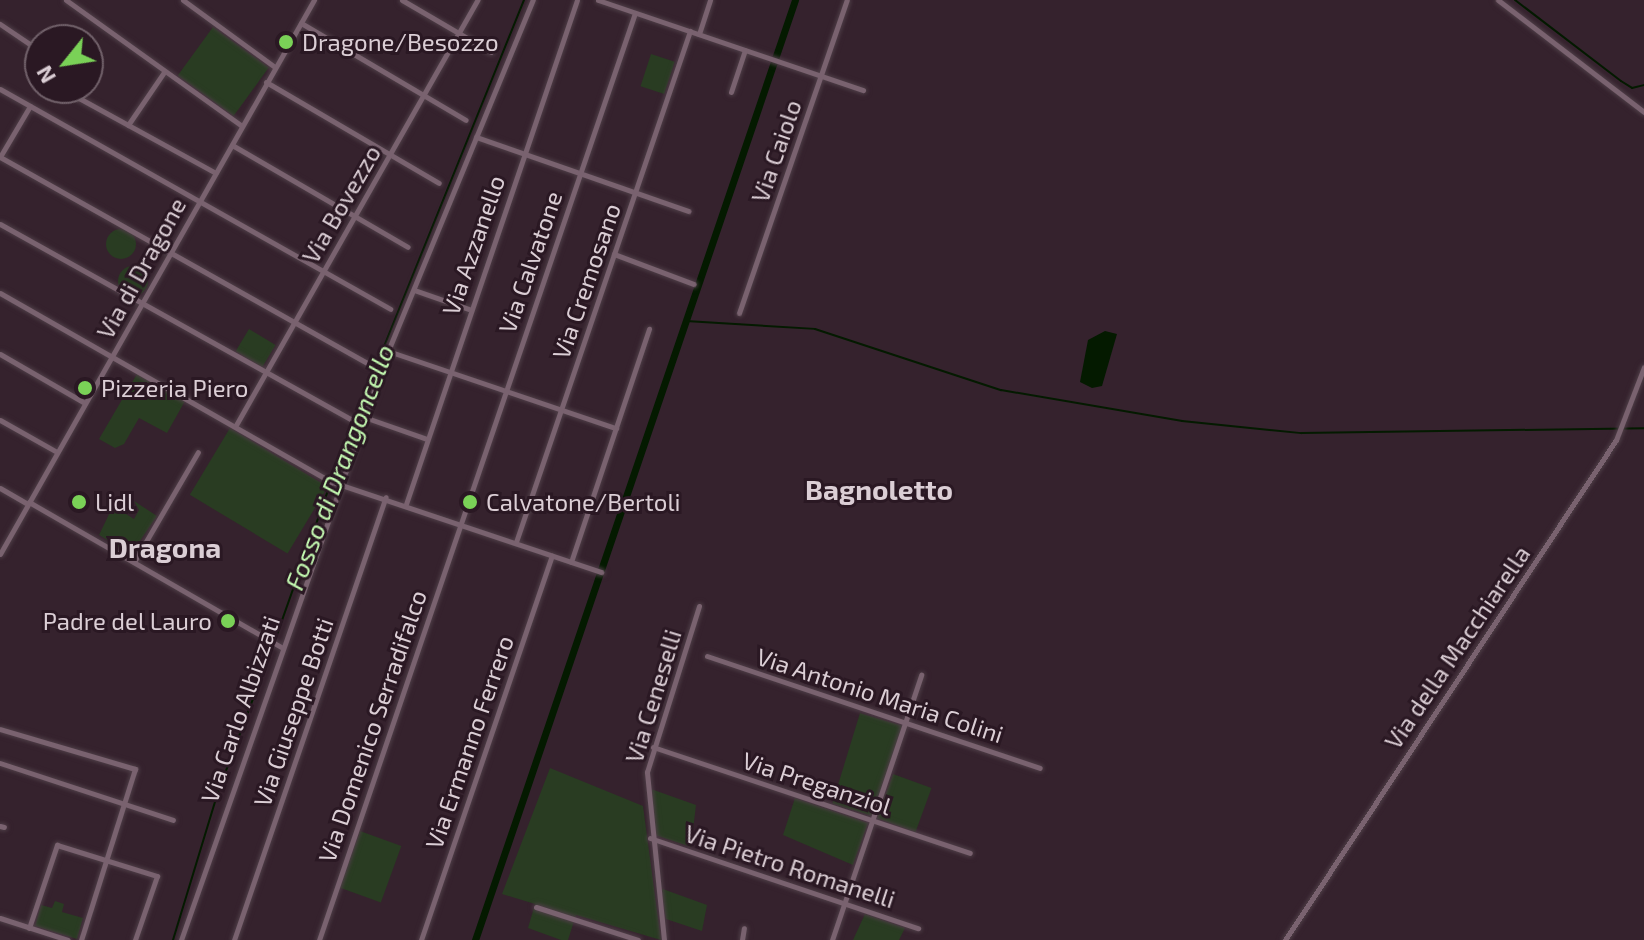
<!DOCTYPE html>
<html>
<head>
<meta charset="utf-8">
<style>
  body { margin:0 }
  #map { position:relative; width:1644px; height:940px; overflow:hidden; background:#35222d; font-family:"Exo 2",sans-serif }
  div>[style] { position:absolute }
  .green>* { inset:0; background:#293c22; transform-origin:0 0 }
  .round { border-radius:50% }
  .water>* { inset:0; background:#041a00 }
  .stream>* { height:2px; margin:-1px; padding:0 1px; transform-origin:1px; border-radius:1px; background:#041a00 }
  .canal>* { height:7px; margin:-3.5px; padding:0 3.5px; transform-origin:3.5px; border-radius:3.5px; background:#041a00 }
  .roads { filter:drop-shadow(0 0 2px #4e3e47) drop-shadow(0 0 2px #4e3e47) }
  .street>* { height:5px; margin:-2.5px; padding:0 2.5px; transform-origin:2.5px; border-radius:2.5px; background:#79626f }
  .dots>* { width:22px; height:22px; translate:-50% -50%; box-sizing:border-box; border:4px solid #2a1823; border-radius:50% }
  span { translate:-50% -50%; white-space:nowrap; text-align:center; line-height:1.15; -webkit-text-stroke:6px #2a1823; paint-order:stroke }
  .poi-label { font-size:24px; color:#dbced5 }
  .left { translate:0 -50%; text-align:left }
  .right { translate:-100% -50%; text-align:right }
  .street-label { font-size:24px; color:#dbced5 }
  .water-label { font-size:26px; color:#c1f6af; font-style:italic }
  .quarter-label { font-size:28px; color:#dbced5; font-weight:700 }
  .north { position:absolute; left:24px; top:24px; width:80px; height:80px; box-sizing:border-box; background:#2a1823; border:2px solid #71616a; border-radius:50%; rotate:240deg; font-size:22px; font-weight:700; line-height:32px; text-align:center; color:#dbced5 }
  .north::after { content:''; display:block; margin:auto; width:28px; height:36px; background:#7ad157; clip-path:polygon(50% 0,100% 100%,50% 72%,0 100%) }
</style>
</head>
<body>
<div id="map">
  <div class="green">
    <div style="left:213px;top:27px;width:69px;height:60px;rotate:36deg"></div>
    <div style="left:651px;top:54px;width:25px;height:34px;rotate:18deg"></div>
    <div class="round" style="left:106px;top:229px;width:30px;height:30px"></div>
    <div class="round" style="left:118px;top:266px;width:30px;height:30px"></div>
    <div style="left:249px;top:329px;width:31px;height:26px;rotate:31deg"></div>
    <div style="clip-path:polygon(137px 374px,185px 401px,167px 433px,139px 418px,124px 444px,115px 448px,99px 439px)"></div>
    <div style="left:230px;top:428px;width:114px;height:78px;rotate:31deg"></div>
    <div style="clip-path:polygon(134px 501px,157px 516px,131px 554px,99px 535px,113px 506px,134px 519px,139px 510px)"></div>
    <div style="left:860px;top:713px;width:44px;height:95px;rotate:17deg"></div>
    <div style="clip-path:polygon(550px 768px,643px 806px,661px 940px,576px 915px,568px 940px,561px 940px,528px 928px,535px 904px,502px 894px)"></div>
    <div style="left:893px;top:774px;width:41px;height:47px;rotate:20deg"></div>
    <div style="clip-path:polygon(651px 789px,696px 805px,691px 847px,655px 835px)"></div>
    <div style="clip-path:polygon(795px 798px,868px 823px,853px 865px,783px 835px)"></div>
    <div style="left:360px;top:831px;width:44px;height:60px;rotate:20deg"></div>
    <div style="clip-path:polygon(660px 888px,707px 905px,702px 931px,666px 919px)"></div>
    <div style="clip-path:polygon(55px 901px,64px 904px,62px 912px,83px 918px,77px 939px,35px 926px,41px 905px,52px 908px)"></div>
    <div style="clip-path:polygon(865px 914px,905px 928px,899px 940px,853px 940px)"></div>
  </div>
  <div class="water">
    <div style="clip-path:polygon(1105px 331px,1117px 334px,1102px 386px,1092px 388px,1080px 382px,1088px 340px)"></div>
  </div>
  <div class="stream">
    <div style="left:1515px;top:0;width:133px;rotate:37.4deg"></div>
    <div style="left:1621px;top:81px;width:13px;rotate:32deg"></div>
    <div style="left:1632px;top:88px;width:12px;rotate:-14deg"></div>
    <div style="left:686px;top:321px;width:129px;rotate:3.5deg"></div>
    <div style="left:815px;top:329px;width:196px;rotate:18.2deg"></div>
    <div style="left:1001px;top:390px;width:184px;rotate:9.7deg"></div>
    <div style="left:1182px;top:421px;width:120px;rotate:5.8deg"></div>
    <div style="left:1301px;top:433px;width:343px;rotate:-0.8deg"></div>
    <div style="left:275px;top:640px;width:204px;rotate:-70.5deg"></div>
    <div style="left:343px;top:448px;width:483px;rotate:-68deg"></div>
    <div style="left:173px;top:940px;width:155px;rotate:-73.1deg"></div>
    <div style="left:218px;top:792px;width:156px;rotate:-69.4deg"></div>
  </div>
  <div class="canal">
    <div style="left:475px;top:940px;width:993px;rotate:-71.2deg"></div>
  </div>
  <div class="roads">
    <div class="street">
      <div style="left:66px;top:0;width:216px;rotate:35.6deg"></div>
      <div style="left:183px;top:0;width:114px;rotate:36.1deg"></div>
      <div style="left:402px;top:0;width:103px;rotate:30.3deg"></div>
      <div style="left:598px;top:0;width:280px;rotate:18.8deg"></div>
      <div style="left:1498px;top:0;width:184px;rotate:37.5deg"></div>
      <div style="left:301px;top:23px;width:191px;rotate:30.5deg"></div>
      <div style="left:0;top:24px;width:48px;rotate:34deg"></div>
      <div style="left:699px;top:34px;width:36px;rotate:-72deg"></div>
      <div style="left:266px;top:82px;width:200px;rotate:30.3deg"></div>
      <div style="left:0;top:89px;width:448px;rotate:29.4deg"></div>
      <div style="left:731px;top:92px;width:44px;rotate:-71.6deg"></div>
      <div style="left:77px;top:97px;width:158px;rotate:28.7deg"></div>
      <div style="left:30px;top:106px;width:59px;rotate:120.5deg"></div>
      <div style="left:0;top:157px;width:423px;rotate:29.3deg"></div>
      <div style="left:128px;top:125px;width:64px;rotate:-55.8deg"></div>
      <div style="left:476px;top:137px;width:225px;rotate:19.2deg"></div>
      <div style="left:232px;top:145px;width:203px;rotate:30.1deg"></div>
      <div style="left:0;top:224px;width:401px;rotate:29.1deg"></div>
      <div style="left:614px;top:254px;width:85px;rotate:20.6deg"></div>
      <div style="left:414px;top:290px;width:58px;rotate:19.1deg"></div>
      <div style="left:0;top:293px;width:382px;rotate:29.7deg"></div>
      <div style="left:332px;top:482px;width:284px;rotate:18.5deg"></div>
      <div style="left:739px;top:313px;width:331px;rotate:-71deg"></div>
      <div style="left:388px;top:351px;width:241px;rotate:18.7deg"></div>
      <div style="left:0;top:354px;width:98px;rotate:30deg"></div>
      <div style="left:364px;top:417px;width:67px;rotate:19.2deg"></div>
      <div style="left:0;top:420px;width:65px;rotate:29.3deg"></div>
      <div style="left:236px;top:425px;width:489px;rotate:-60.4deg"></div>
      <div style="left:0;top:488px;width:32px;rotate:30deg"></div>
      <div style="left:29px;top:502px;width:291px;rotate:29.9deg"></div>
      <div style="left:406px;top:504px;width:532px;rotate:-71.26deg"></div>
      <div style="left:516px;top:542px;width:540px;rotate:-71.2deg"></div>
      <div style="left:0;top:554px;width:637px;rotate:-60.46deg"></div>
      <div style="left:134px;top:562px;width:127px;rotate:-59.8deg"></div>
      <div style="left:571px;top:562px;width:246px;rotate:-71.5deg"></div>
      <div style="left:707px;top:656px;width:351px;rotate:18.6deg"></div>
      <div style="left:0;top:729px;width:141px;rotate:16.5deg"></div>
      <div style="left:135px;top:769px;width:179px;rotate:107.5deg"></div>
      <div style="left:653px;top:747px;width:334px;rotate:18.5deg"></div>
      <div style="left:0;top:763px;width:182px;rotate:18.2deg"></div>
      <div style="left:0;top:826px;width:4px;rotate:14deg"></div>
      <div style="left:650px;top:838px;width:283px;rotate:18.6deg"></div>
      <div style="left:536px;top:907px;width:107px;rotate:17.9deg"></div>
      <div style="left:0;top:918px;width:71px;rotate:17.9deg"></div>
      <div style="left:29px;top:928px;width:88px;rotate:-71.4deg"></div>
      <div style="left:57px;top:845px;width:105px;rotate:17.2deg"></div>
      <div style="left:157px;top:876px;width:68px;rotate:109deg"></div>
      <div style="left:181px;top:940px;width:624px;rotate:-70.64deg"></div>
      <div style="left:388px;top:351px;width:380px;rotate:-67.6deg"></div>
      <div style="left:234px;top:940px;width:468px;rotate:-71.1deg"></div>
      <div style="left:319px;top:940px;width:979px;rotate:-71.18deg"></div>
      <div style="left:421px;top:940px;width:406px;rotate:-71.2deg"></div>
      <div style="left:664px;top:940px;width:169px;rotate:-95.8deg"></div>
      <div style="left:647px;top:772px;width:174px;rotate:-72.6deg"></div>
      <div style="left:742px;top:940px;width:12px;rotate:-81deg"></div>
      <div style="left:832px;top:940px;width:280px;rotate:-71.4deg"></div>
      <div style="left:1285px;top:940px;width:600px;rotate:-56.5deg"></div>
      <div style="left:1616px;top:440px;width:78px;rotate:-69deg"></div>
    </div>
  </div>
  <div class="dots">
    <div style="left:286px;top:42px;background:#7ad157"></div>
    <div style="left:85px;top:388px;background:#7ad157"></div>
    <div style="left:79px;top:502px;background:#7ad157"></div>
    <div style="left:470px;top:502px;background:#7ad157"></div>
    <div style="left:228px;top:621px;background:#7ad157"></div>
  </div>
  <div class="poi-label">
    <span class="left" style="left:302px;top:42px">Dragone/Besozzo</span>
    <span class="left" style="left:101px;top:388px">Pizzeria Piero</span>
    <span class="left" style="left:95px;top:502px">Lidl</span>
    <span class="left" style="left:486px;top:502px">Calvatone/Bertoli</span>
    <span class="right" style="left:212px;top:621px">Padre del Lauro</span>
  </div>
  <div class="street-label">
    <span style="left:776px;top:151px;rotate:-71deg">Via Caiolo</span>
    <span style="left:341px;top:204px;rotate:-60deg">Via Bovezzo</span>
    <span style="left:473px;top:245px;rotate:-71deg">Via Azzanello</span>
    <span style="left:530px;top:262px;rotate:-71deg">Via Calvatone</span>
    <span style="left:141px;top:268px;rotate:-61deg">Via di Dragone</span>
    <span style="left:586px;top:281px;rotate:-71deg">Via Cremosano</span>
    <span style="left:1457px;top:647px;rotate:-56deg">Via della Macchiarella</span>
    <span style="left:880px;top:695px;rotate:18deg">Via Antonio Maria Colini</span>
    <span style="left:653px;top:696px;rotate:-73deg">Via Ceneselli</span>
    <span style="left:240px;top:709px;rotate:-71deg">Via Carlo Albizzati</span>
    <span style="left:293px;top:712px;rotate:-71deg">Via Giuseppe Botti</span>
    <span style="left:372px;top:726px;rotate:-71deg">Via Domenico Serradifalco</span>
    <span style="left:469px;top:742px;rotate:-71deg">Via Ermanno Ferrero</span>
    <span style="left:817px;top:783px;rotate:18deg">Via Preganziol</span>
    <span style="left:790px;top:866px;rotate:18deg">Via Pietro Romanelli</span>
  </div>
  <div class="water-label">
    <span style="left:339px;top:467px;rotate:-69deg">Fosso di Drangoncello</span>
  </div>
  <div class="quarter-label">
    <span style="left:879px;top:489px">Bagnoletto</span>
    <span style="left:165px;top:547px">Dragona</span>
  </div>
  <div class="north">N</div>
</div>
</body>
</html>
